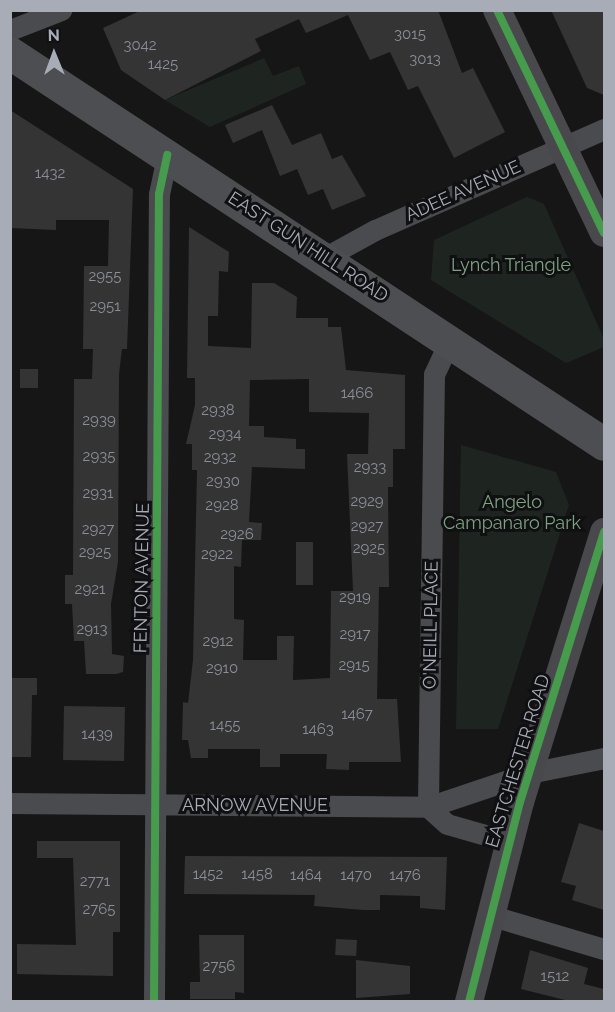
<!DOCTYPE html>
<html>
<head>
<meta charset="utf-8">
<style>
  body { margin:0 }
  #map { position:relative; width:615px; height:1012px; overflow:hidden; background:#161616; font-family:Raleway,sans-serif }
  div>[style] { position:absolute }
  .green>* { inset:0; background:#1e2520 }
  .building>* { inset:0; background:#343435; transform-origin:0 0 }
  .minor>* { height:21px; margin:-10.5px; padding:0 10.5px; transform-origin:10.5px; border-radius:10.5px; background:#4a4b4f }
  .secondary>* { height:28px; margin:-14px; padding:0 14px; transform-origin:14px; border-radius:14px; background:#49494d }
  .primary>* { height:33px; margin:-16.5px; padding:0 16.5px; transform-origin:16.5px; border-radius:16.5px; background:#4c4e51 }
  .cycleway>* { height:8px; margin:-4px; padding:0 4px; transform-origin:4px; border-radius:4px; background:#469c4c }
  span { translate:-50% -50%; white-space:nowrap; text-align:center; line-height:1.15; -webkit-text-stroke:6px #101012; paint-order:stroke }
  .number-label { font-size:15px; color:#8a8e96 }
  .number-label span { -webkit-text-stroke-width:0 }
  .street-label { font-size:18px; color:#a7acb7 }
  .park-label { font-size:18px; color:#7ea282 }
  .frame { position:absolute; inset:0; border:12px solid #a7acb7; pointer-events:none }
  .north { position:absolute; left:24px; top:24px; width:60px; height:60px; -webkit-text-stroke:4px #101012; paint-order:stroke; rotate:359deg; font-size:16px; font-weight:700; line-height:24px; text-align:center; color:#a7acb7 }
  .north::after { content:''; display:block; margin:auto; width:21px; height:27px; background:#a7acb7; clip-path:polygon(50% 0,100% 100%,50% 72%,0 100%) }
</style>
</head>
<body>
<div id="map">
  <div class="green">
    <div style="clip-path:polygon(264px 58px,273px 76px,299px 66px,306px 84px,210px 127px,165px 100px)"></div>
    <div style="clip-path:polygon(527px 197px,544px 204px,604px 339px,604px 347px,566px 363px,431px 280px,434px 240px)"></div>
    <div style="clip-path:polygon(461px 445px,556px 472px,569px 505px,498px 729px,456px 729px)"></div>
  </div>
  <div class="building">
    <div style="clip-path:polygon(142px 10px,438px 10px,462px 73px,473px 68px,505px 132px,454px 158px,418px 86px,408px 90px,390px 52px,370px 60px,348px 15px,306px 33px,299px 19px,255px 39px,261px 51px,165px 100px,121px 70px,103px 28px)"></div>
    <div style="clip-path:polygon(551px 10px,604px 10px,604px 95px,587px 88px)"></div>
    <div style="clip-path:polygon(272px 105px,292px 145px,321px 133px,332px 159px,342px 155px,366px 196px,332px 210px,323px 189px,308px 195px,297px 169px,280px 176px,262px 130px,233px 143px,225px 125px)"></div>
    <div style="clip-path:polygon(10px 110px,133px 189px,127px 349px,122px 349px,119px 374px,118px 562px,111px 604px,112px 654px,124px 656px,123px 672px,116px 674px,86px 674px,84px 641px,74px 641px,72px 604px,65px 604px,65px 575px,73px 575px,74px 379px,92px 379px,93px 349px,83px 349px,84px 266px,108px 266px,109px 220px,56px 220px,56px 230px,10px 228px)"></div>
    <div style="clip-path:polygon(evenodd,189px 227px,229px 252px,228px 272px,219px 271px,218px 316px,208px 316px,208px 346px,251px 348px,252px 283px,274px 283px,297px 297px,296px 318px,328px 318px,328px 327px,341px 327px,346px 370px,405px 375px,405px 449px,393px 449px,393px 487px,388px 487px,389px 587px,379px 587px,377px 699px,397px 699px,401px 762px,349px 762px,349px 770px,326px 769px,327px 754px,280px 754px,280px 767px,260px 767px,260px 749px,208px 749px,208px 758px,191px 758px,188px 740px,182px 740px,183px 702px,188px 703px,193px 660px,197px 470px,192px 470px,192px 444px,186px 444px,195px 405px,195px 378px,187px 378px,189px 227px,309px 379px,309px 412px,369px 413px,368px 454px,347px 454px,353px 591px,331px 591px,330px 678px,293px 680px,294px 636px,277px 636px,277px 660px,243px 660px,244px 620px,234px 619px,234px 566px,241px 567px,242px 540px,261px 540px,262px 523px,249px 522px,252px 467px,305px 469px,305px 449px,296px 449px,296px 439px,264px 437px,264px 426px,249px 426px,250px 380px,309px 379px)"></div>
    <div style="left:20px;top:369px;width:18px;height:19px"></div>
    <div style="left:296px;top:542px;width:17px;height:43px"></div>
    <div style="clip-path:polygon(10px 678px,37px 678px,37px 695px,32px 695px,31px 757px,10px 757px)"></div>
    <div style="left:64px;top:706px;width:61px;height:54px;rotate:1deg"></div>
    <div style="clip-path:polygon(579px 823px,604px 831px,604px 910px,572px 900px,576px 886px,561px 882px)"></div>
    <div style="clip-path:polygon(37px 841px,120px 841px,120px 932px,113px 932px,113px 976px,17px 974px,17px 944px,76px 945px,73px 858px,37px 858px)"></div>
    <div style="clip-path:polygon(185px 856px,447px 857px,445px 910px,420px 908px,420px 896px,380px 895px,380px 910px,364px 910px,314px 906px,315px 895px,184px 894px)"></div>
    <div style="clip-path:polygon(199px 935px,244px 935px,244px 993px,235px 992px,235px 999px,190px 999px,190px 982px,200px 982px)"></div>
    <div style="left:336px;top:939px;width:21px;height:16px;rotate:3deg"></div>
    <div style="clip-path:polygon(530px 950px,588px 968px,584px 984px,604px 989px,604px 1002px,573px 1002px,521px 989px)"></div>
    <div style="clip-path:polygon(356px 960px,410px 966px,410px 994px,356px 998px)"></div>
  </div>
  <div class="minor">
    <div style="left:10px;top:30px;width:55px;rotate:-21.4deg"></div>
    <div style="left:324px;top:258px;width:58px;rotate:-28.8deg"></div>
    <div style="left:375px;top:230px;width:250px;rotate:-23.8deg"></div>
    <div style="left:450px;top:340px;width:38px;rotate:115deg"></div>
    <div style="left:434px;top:374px;width:433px;rotate:90.8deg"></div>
    <div style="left:428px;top:807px;width:25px;rotate:42deg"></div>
    <div style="left:447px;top:824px;width:66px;rotate:15.9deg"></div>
    <div style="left:10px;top:803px;width:418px;rotate:0.5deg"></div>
    <div style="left:428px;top:807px;width:107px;rotate:-18.6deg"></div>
    <div style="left:529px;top:773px;width:76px;rotate:-11.3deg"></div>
    <div style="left:489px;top:915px;width:120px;rotate:16.5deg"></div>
    <div style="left:154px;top:1002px;width:808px;rotate:-89.65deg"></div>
    <div style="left:159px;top:194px;width:40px;rotate:-78deg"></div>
  </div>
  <div class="secondary">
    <div style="left:497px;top:10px;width:247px;rotate:64.4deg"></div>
    <div style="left:469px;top:1002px;width:206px;rotate:-75.7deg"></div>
    <div style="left:520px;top:802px;width:283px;rotate:-72.7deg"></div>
  </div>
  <div class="primary">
    <div style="left:10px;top:53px;width:711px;rotate:33.35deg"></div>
  </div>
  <div class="cycleway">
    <div style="left:497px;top:10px;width:247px;rotate:64.4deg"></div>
    <div style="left:154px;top:1002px;width:808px;rotate:-89.65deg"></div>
    <div style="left:159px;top:194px;width:40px;rotate:-78deg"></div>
    <div style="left:469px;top:1002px;width:206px;rotate:-75.7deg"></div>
    <div style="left:520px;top:802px;width:283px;rotate:-72.7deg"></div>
  </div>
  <div class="number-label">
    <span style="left:410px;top:35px">3015</span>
    <span style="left:140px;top:46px">3042</span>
    <span style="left:425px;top:60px">3013</span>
    <span style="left:163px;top:65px">1425</span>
    <span style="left:50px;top:174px">1432</span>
    <span style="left:105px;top:277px">2955</span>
    <span style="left:105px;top:307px">2951</span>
    <span style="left:357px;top:394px">1466</span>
    <span style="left:218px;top:411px">2938</span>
    <span style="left:99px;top:421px">2939</span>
    <span style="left:225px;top:435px">2934</span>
    <span style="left:99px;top:457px">2935</span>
    <span style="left:220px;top:458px">2932</span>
    <span style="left:370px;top:468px">2933</span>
    <span style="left:223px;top:482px">2930</span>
    <span style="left:98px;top:494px">2931</span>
    <span style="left:367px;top:502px">2929</span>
    <span style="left:222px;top:506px">2928</span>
    <span style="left:367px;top:527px">2927</span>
    <span style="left:98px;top:530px">2927</span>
    <span style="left:237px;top:535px">2926</span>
    <span style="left:369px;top:549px">2925</span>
    <span style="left:95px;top:553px">2925</span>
    <span style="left:217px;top:555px">2922</span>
    <span style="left:90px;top:590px">2921</span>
    <span style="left:355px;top:598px">2919</span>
    <span style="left:92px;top:630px">2913</span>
    <span style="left:355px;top:635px">2917</span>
    <span style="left:218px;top:642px">2912</span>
    <span style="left:354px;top:666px">2915</span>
    <span style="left:222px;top:669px">2910</span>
    <span style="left:357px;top:715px">1467</span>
    <span style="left:225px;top:726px">1455</span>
    <span style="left:318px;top:730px">1463</span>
    <span style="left:97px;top:735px">1439</span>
    <span style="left:208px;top:875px">1452</span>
    <span style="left:257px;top:875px">1458</span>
    <span style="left:306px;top:876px">1464</span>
    <span style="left:356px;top:876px">1470</span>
    <span style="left:405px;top:876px">1476</span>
    <span style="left:95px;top:882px">2771</span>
    <span style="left:99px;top:910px">2765</span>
    <span style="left:219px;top:967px">2756</span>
    <span style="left:555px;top:977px">1512</span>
  </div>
  <div class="street-label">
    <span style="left:463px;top:191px;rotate:-24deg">ADEE AVENUE</span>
    <span style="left:308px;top:247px;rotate:33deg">EAST GUN HILL ROAD</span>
    <span style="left:142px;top:578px;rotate:-89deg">FENTON AVENUE</span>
    <span style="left:431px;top:625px;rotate:-89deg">O'NEILL PLACE</span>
    <span style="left:518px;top:761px;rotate:-73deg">EASTCHESTER ROAD</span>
    <span style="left:255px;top:805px">ARNOW AVENUE</span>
  </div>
  <div class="park-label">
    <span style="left:511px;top:265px">Lynch Triangle</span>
    <span style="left:512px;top:513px">Angelo<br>Campanaro Park</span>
  </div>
  <div class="frame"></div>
  <div class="north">N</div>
</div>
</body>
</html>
